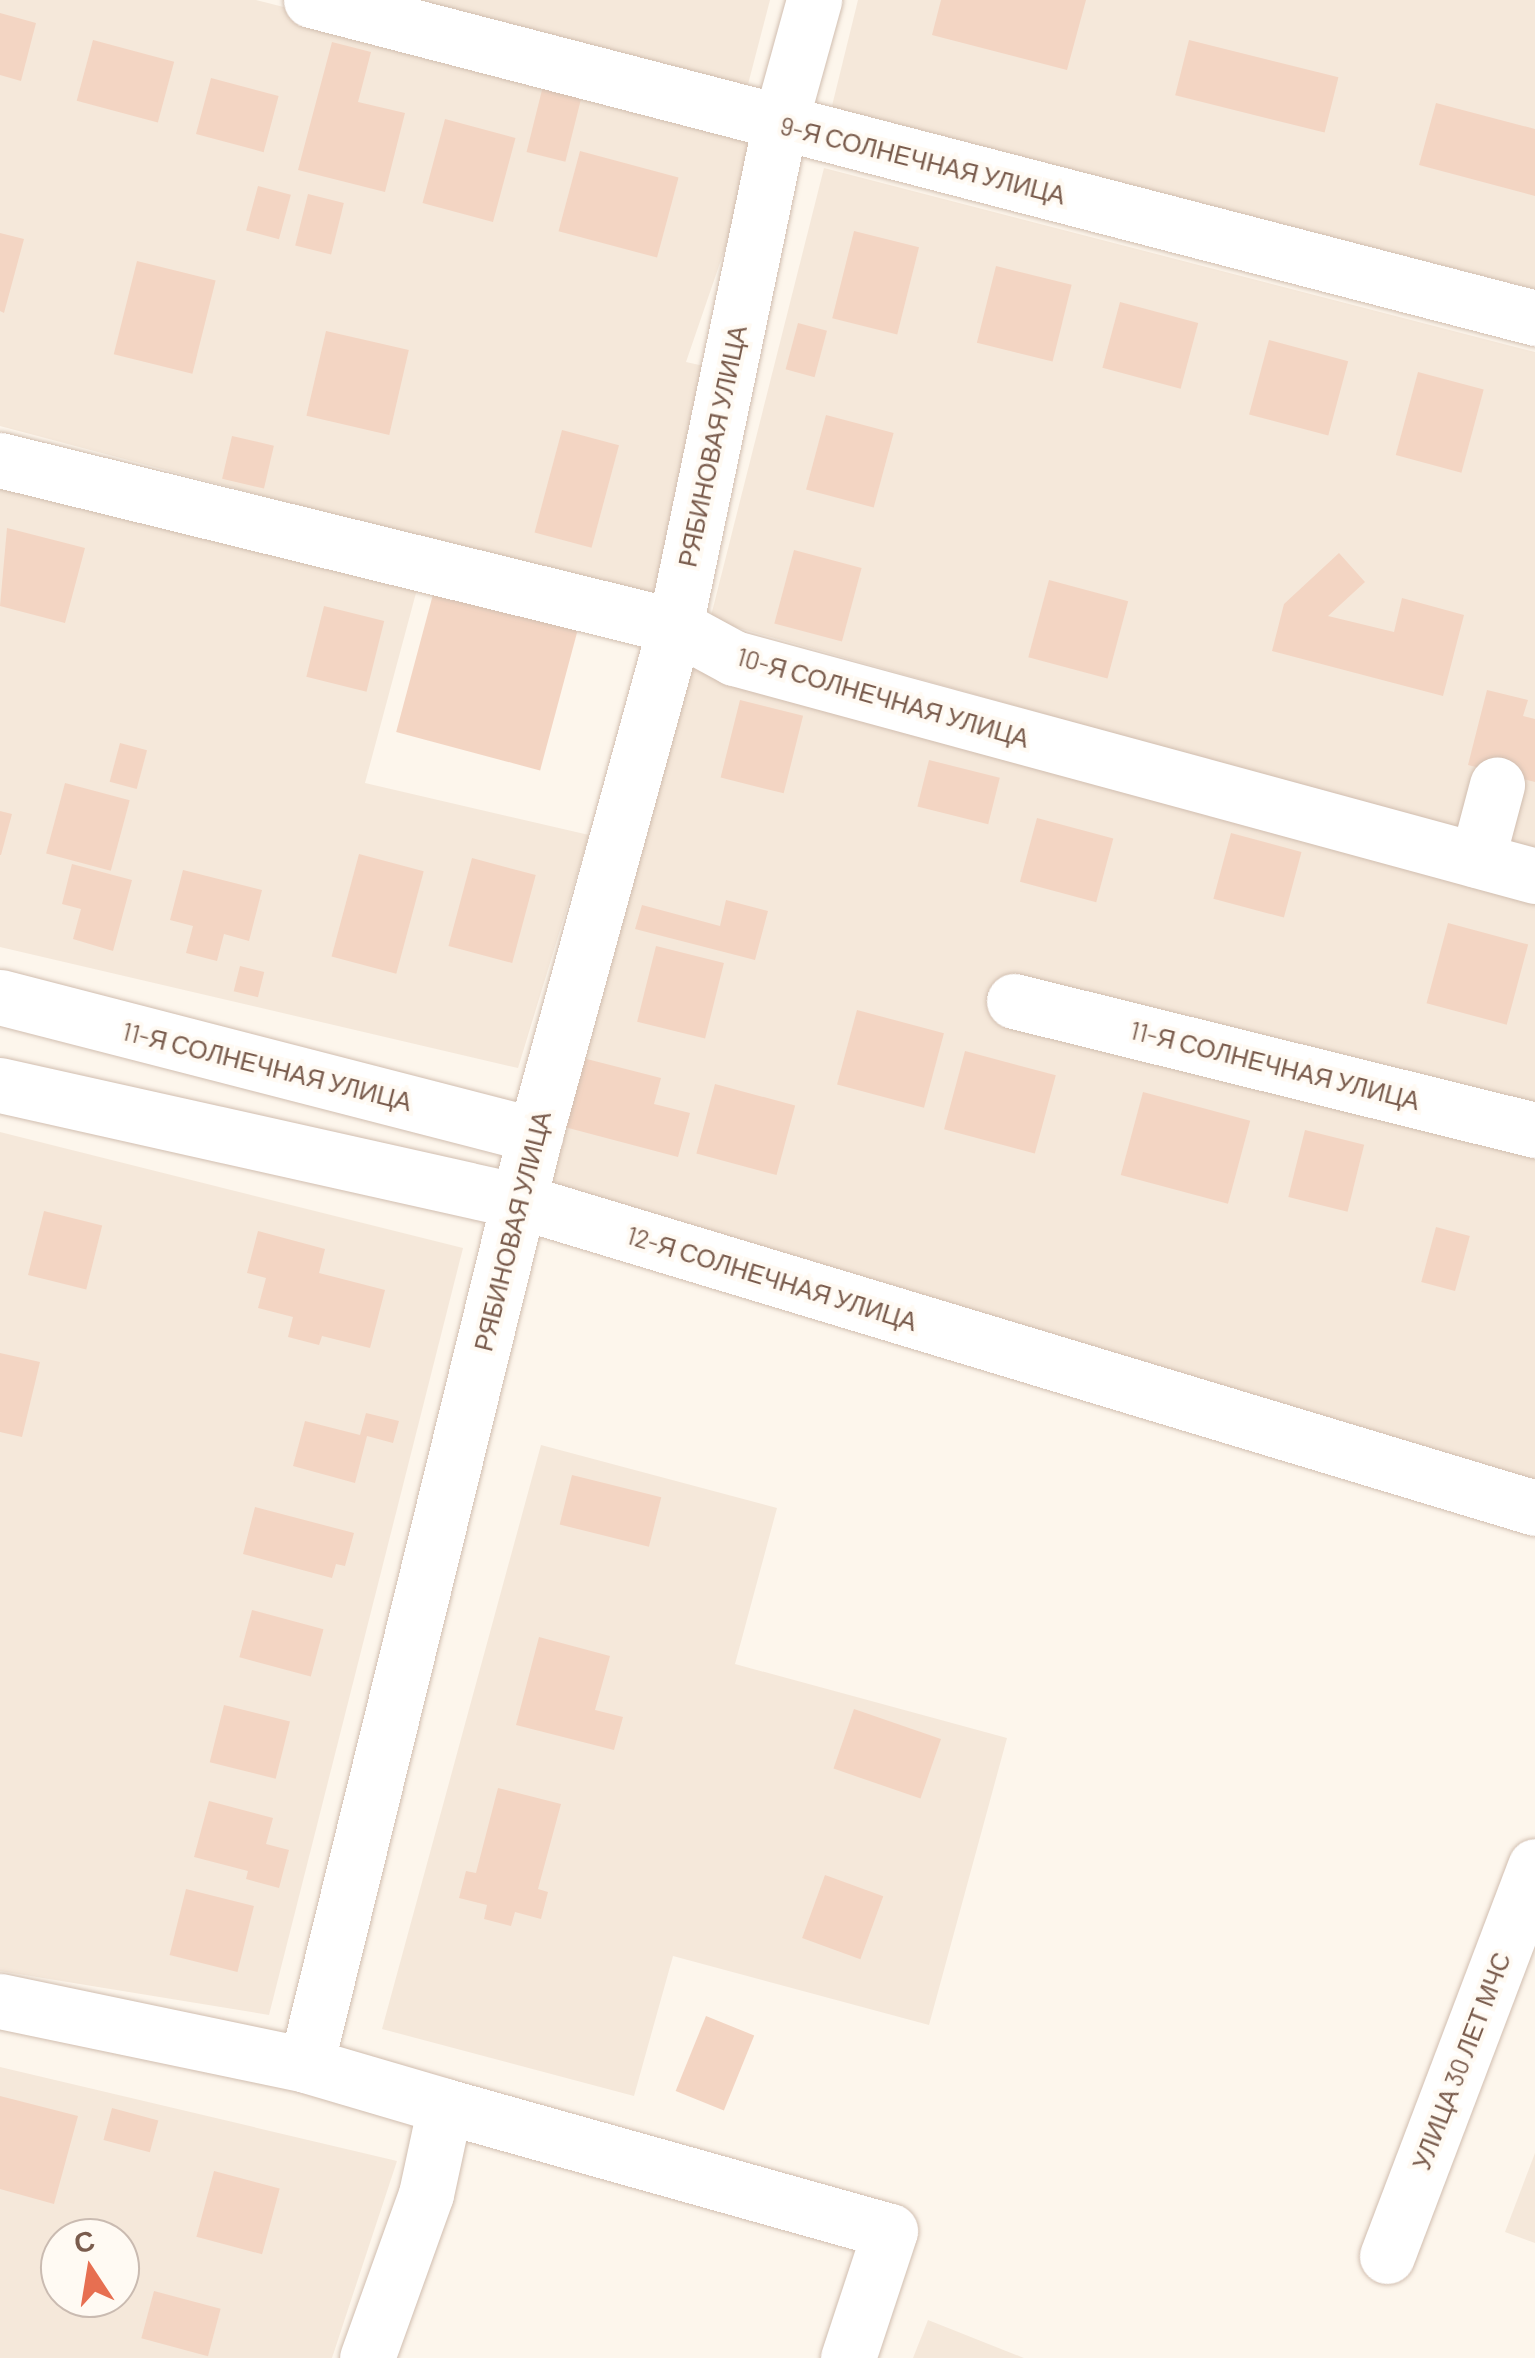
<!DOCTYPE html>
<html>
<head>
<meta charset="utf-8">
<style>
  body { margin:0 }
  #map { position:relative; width:1535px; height:2358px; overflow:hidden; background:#fdf6ec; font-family:Barlow,sans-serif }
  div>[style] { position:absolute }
  .residential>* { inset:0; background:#f5e8da }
  .building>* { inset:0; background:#f3d5c3; transform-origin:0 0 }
  .roads { filter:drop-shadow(0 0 2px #d1beb0) drop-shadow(0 0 2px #d1beb0) }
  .minor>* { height:55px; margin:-27.5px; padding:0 27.5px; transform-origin:27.5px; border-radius:27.5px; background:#fff }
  span { translate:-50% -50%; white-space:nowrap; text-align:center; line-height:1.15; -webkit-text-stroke:8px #fffaf3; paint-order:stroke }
  .street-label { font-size:25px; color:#7a5c4d }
  .north { position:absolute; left:40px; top:2218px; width:100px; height:100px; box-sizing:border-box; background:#fffaf3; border:2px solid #cabbb1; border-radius:50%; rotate:348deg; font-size:28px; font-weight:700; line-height:40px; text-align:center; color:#7a5c4d }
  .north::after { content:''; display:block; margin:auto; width:35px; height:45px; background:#e76f51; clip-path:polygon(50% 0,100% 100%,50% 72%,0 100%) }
</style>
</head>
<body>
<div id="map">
  <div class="residential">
    <div style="clip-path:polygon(0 0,256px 0,766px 129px,686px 362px,713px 368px,659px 601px,0 426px)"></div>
    <div style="clip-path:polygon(394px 0,770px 0,746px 92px)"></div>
    <div style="clip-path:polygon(858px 0,1535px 0,1535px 289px,831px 110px)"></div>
    <div style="clip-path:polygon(824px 168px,1535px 352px,1535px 852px,710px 620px)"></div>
    <div style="clip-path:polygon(0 476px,420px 578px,365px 783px,589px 835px,518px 1068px,0 947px)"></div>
    <div style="clip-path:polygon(676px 655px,1535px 893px,1535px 1492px,524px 1219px)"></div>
    <div style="clip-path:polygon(0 1132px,463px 1248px,269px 2015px,0 1971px)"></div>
    <div style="clip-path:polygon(541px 1445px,777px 1508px,735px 1664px,1007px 1738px,929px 2025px,673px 1956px,634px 2096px,382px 2029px)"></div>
    <div style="clip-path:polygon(evenodd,0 2067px,397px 2161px,332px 2358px,0 2358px,0 2067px,60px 2238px,120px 2238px,120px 2298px,60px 2298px,60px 2238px)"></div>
    <div style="clip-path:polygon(1535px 2153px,1535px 2243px,1505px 2232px)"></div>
    <div style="clip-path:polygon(928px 2320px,1024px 2358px,913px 2358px)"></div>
  </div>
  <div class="building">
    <div style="clip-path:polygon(941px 0,1086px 0,1067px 70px,932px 35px)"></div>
    <div style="clip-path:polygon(0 13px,36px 23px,21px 81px,0 75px)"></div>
    <div style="left:93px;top:40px;width:84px;height:63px;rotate:15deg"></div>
    <div style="left:1189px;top:40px;width:154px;height:57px;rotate:14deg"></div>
    <div style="clip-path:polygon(332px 42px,371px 52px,358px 102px,405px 113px,385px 192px,298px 170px)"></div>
    <div style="left:211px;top:78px;width:70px;height:58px;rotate:15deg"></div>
    <div style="left:543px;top:86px;width:40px;height:68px;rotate:14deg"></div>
    <div style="clip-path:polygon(1436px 103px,1535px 129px,1535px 196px,1419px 165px)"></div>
    <div style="left:445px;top:119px;width:73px;height:87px;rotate:15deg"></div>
    <div style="left:580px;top:151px;width:102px;height:83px;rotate:15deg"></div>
    <div style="left:258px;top:186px;width:34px;height:46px;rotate:15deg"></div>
    <div style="left:308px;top:194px;width:37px;height:53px;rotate:14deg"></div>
    <div style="left:854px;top:231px;width:67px;height:90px;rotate:14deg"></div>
    <div style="clip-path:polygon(0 233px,24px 239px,4px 313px,0 311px)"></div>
    <div style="left:137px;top:261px;width:81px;height:96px;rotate:14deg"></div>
    <div style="left:996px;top:266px;width:78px;height:79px;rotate:14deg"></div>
    <div style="left:1120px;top:302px;width:81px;height:68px;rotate:15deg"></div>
    <div style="left:798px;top:323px;width:30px;height:48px;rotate:15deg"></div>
    <div style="left:326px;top:331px;width:85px;height:87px;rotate:13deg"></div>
    <div style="left:1269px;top:340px;width:82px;height:77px;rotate:15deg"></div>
    <div style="left:1418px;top:372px;width:68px;height:86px;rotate:15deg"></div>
    <div style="left:826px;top:415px;width:70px;height:77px;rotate:15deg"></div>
    <div style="left:562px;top:430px;width:59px;height:106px;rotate:15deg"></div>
    <div style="left:232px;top:436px;width:43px;height:44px;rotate:13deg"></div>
    <div style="clip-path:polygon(7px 528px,85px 548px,65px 623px,0 606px)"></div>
    <div style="left:794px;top:550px;width:70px;height:76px;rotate:15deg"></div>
    <div style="clip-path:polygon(1339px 553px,1365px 582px,1328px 616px,1394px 632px,1402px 598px,1464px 615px,1443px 696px,1272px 651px,1284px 604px)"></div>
    <div style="left:1049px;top:580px;width:82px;height:80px;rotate:15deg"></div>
    <div style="left:435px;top:587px;width:149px;height:150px;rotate:15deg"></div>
    <div style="left:324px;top:606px;width:62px;height:73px;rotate:14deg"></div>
    <div style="clip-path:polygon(1487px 690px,1528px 700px,1523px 716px,1535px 719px,1535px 782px,1468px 765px)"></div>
    <div style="left:740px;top:700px;width:65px;height:80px;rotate:14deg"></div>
    <div style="left:120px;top:743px;width:28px;height:40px;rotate:15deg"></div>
    <div style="left:929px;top:760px;width:73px;height:48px;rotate:14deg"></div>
    <div style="left:65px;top:783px;width:67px;height:73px;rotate:15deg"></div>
    <div style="clip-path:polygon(0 811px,12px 814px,1px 855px,0 855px)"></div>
    <div style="left:1037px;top:818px;width:79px;height:66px;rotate:15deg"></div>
    <div style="left:1231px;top:833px;width:73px;height:68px;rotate:15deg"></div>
    <div style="left:359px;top:854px;width:67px;height:106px;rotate:15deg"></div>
    <div style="left:472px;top:858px;width:66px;height:91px;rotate:15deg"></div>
    <div style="clip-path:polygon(72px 864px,132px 880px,113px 951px,73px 939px,81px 909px,62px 904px)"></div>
    <div style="clip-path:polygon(183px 870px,262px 890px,249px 941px,224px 934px,217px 961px,186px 953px,193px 926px,170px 920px)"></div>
    <div style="clip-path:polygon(726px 900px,768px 911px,755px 960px,635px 929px,642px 905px,720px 926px)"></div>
    <div style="left:1448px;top:923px;width:83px;height:83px;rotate:15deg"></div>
    <div style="left:656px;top:946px;width:70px;height:78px;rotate:14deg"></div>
    <div style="left:240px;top:966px;width:25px;height:26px;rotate:14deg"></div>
    <div style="left:857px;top:1010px;width:90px;height:77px;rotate:15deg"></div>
    <div style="left:965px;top:1051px;width:94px;height:81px;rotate:15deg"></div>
    <div style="clip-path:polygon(575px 1056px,661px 1078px,654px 1104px,690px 1113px,678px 1157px,557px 1125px)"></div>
    <div style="left:715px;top:1084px;width:83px;height:72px;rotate:15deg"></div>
    <div style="left:1143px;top:1092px;width:111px;height:86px;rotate:15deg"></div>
    <div style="left:1305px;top:1130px;width:61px;height:69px;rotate:14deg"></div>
    <div style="left:44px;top:1211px;width:60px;height:66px;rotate:14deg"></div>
    <div style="left:1436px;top:1227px;width:35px;height:57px;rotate:15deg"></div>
    <div style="clip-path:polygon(258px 1231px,325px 1249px,319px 1273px,385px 1290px,370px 1348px,322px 1336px,319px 1345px,288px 1337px,293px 1317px,258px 1308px,266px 1278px,247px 1273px)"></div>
    <div style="clip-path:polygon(0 1353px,40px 1362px,22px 1437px,0 1432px)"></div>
    <div style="clip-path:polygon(366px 1413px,399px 1421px,393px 1443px,367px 1436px,355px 1483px,293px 1466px,305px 1421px,360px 1435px)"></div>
    <div style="left:572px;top:1475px;width:92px;height:51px;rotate:14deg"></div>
    <div style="clip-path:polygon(255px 1507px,354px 1533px,345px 1566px,336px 1564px,332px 1578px,243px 1554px)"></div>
    <div style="left:252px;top:1610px;width:74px;height:49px;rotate:15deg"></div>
    <div style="clip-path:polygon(539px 1637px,610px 1656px,595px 1710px,623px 1717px,614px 1750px,516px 1725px)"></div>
    <div style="left:224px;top:1705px;width:68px;height:59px;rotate:14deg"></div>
    <div style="left:854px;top:1709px;width:92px;height:63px;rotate:19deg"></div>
    <div style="clip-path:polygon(498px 1788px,561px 1804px,538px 1889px,548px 1892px,541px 1919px,515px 1912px,511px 1926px,484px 1919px,487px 1905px,459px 1898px,466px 1871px,476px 1873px)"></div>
    <div style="clip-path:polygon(209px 1801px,273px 1818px,266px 1844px,289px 1850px,279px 1888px,246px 1879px,248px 1871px,194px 1857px)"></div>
    <div style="left:825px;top:1875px;width:62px;height:67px;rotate:20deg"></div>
    <div style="left:186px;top:1889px;width:70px;height:68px;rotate:14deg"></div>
    <div style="left:706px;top:2016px;width:52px;height:81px;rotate:22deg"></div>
    <div style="clip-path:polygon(0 2096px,78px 2116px,54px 2204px,0 2189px)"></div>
    <div style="left:112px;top:2108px;width:48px;height:33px;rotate:15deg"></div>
    <div style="left:214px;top:2171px;width:68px;height:68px;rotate:15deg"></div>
    <div style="left:154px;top:2291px;width:69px;height:49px;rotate:15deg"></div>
  </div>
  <div class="roads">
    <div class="minor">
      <div style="left:311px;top:0;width:1265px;rotate:14.56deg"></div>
      <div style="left:0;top:460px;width:695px;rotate:13.82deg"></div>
      <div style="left:675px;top:626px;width:67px;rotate:28.5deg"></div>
      <div style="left:734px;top:658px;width:830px;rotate:15.22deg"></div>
      <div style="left:1477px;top:860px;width:78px;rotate:-75.1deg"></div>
      <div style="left:0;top:997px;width:553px;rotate:14.46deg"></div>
      <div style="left:1014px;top:1001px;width:537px;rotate:13.91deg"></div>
      <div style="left:0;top:1085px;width:532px;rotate:12.6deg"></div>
      <div style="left:519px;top:1201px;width:1061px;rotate:16.81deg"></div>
      <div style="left:0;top:2001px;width:313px;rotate:11.8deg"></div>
      <div style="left:445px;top:2106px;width:462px;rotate:15.7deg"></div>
      <div style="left:890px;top:2231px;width:134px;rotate:108.3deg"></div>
      <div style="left:1387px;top:2256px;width:417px;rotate:-69.2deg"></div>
      <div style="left:367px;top:2358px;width:174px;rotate:-70.2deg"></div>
      <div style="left:426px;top:2194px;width:90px;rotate:-77.8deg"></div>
      <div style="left:445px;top:2106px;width:145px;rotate:-163.6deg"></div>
      <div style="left:306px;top:2065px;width:958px;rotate:-76.17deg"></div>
      <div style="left:535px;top:1135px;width:528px;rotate:-74.62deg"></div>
      <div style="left:675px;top:626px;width:514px;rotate:-78.21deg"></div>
      <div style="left:780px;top:123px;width:128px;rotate:-74.5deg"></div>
    </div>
  </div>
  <div class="street-label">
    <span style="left:923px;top:160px;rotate:14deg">9-Я СОЛНЕЧНАЯ УЛИЦА</span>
    <span style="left:712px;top:446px;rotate:-78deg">РЯБИНОВАЯ УЛИЦА</span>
    <span style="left:883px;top:697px;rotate:16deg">10-Я СОЛНЕЧНАЯ УЛИЦА</span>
    <span style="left:1275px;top:1065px;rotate:14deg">11-Я СОЛНЕЧНАЯ УЛИЦА</span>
    <span style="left:267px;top:1066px;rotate:14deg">11-Я СОЛНЕЧНАЯ УЛИЦА</span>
    <span style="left:512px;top:1231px;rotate:-76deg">РЯБИНОВАЯ УЛИЦА</span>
    <span style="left:772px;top:1278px;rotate:17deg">12-Я СОЛНЕЧНАЯ УЛИЦА</span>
    <span style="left:1461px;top:2061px;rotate:-69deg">УЛИЦА 30 ЛЕТ МЧС</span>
  </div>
  <div class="north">С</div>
</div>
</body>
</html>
